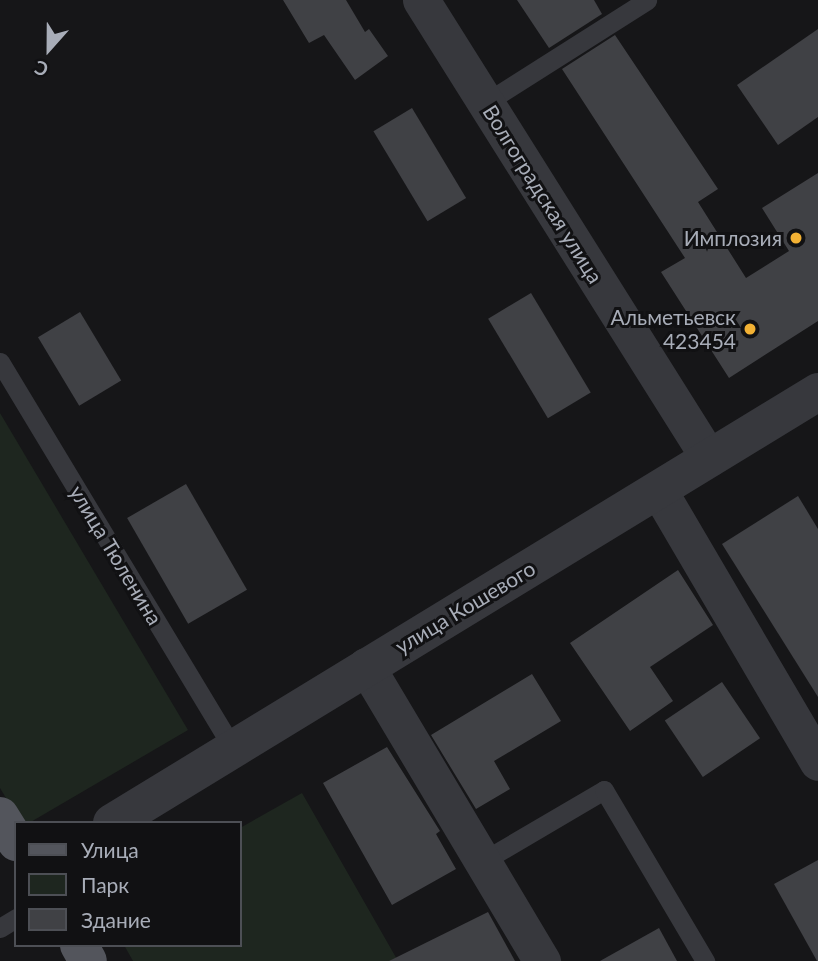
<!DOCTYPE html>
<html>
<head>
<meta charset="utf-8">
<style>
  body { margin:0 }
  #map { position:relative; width:818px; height:961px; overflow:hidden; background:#161618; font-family:Lato,sans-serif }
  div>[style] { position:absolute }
  .green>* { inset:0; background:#1e261f }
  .building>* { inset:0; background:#404145; transform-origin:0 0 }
  .service>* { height:19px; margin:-9.5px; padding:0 9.5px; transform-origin:9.5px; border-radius:9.5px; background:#37383d }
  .minor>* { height:37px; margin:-18.5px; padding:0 18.5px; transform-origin:18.5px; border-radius:18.5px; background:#37383d }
  .tertiary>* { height:38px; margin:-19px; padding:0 19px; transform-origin:19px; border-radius:19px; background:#37383d }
  .primary>* { height:38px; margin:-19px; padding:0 19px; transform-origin:19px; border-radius:19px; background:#53555c }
  .dots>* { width:19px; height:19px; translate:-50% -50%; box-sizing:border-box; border:4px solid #111113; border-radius:50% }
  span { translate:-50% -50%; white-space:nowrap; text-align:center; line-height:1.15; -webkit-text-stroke:6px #111113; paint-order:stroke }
  .street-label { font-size:21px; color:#a8adb8 }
  .poi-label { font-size:21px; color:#a8adb8 }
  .right { translate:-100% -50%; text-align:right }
  .legend { position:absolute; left:14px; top:821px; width:228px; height:126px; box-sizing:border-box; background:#111113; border:2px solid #4d4f55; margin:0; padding:9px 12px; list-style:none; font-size:21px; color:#a8adb8 }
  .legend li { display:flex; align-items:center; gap:14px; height:35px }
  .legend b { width:35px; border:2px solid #4d4f55 }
  .north { position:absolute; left:14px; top:14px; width:70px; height:70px; -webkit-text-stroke:5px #111113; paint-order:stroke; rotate:201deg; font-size:19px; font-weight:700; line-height:28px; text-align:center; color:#a8adb8 }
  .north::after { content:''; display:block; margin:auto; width:24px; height:32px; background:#a8adb8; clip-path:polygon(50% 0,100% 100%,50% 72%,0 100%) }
</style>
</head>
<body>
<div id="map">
  <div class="green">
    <div style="clip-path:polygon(0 413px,188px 730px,29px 823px,21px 823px,0 788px)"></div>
    <div style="clip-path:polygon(302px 793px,398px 961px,133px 961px,124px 945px,240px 945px,240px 828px)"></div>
  </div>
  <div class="building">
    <div style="clip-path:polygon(283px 0,346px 0,365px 32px,369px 29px,388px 56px,355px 80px,324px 35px,309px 43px)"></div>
    <div style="clip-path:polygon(517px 0,594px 0,602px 14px,549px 48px)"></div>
    <div style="clip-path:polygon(818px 29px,818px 117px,778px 145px,737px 85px)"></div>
    <div style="clip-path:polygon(615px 35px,718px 189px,698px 202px,746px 278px,789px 251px,762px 208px,818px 173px,818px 321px,729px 378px,661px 272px,685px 258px,562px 69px)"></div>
    <div style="left:412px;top:108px;width:105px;height:45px;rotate:59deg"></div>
    <div style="left:531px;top:293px;width:116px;height:50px;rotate:59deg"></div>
    <div style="left:80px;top:312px;width:80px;height:49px;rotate:59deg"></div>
    <div style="left:186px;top:484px;width:122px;height:68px;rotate:60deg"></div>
    <div style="clip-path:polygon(798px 496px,818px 529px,818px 697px,722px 544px)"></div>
    <div style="clip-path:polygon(678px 570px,713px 625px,650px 667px,673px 701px,630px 731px,570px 643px)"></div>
    <div style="clip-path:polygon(532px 674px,561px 721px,494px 761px,510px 789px,476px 809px,431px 735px)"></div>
    <div style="left:722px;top:682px;width:68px;height:69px;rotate:56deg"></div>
    <div style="clip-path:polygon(387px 747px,440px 831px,436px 834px,456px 869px,392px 905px,323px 783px)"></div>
    <div style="clip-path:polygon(818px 860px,818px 961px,817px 961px,774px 884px)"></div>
    <div style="clip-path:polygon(488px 912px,515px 961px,389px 961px)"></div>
    <div style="clip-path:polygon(659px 928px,677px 961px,600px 961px)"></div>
  </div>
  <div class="service">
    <div style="left:485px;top:103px;width:192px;rotate:-32.4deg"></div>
    <div style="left:0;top:362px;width:452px;rotate:58.9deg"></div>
    <div style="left:483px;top:861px;width:140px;rotate:-30.4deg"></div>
    <div style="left:604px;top:790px;width:199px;rotate:59.4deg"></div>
    <div style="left:0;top:928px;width:19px;rotate:-32deg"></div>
  </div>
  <div class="minor">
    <div style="left:421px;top:0;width:541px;rotate:57.84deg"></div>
    <div style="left:659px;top:491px;width:314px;rotate:59.6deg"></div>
    <div style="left:366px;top:666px;width:344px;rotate:59.2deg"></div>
  </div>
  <div class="tertiary">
    <div style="left:112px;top:823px;width:827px;rotate:-31.4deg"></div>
  </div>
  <div class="primary">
    <div style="left:0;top:816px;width:31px;rotate:58deg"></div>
    <div style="left:79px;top:945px;width:18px;rotate:61deg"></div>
  </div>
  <div class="dots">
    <div style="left:796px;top:238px;background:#f2b134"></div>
    <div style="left:750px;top:329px;background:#f2b134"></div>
  </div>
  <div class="street-label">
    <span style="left:543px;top:194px;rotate:58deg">Волгоградская улица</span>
    <span style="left:116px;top:555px;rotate:59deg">улица Тюленина</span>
    <span style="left:465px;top:607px;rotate:-31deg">улица Кошевого</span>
  </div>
  <div class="poi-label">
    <span class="right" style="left:782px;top:238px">Имплозия</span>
    <span class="right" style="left:736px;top:329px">Альметьевск<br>423454</span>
  </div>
  <ul class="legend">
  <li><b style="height:9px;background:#53555c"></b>Улица</li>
  <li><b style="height:19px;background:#1e261f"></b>Парк</li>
  <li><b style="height:19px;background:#404145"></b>Здание</li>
  </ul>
  <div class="north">С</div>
</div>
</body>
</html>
